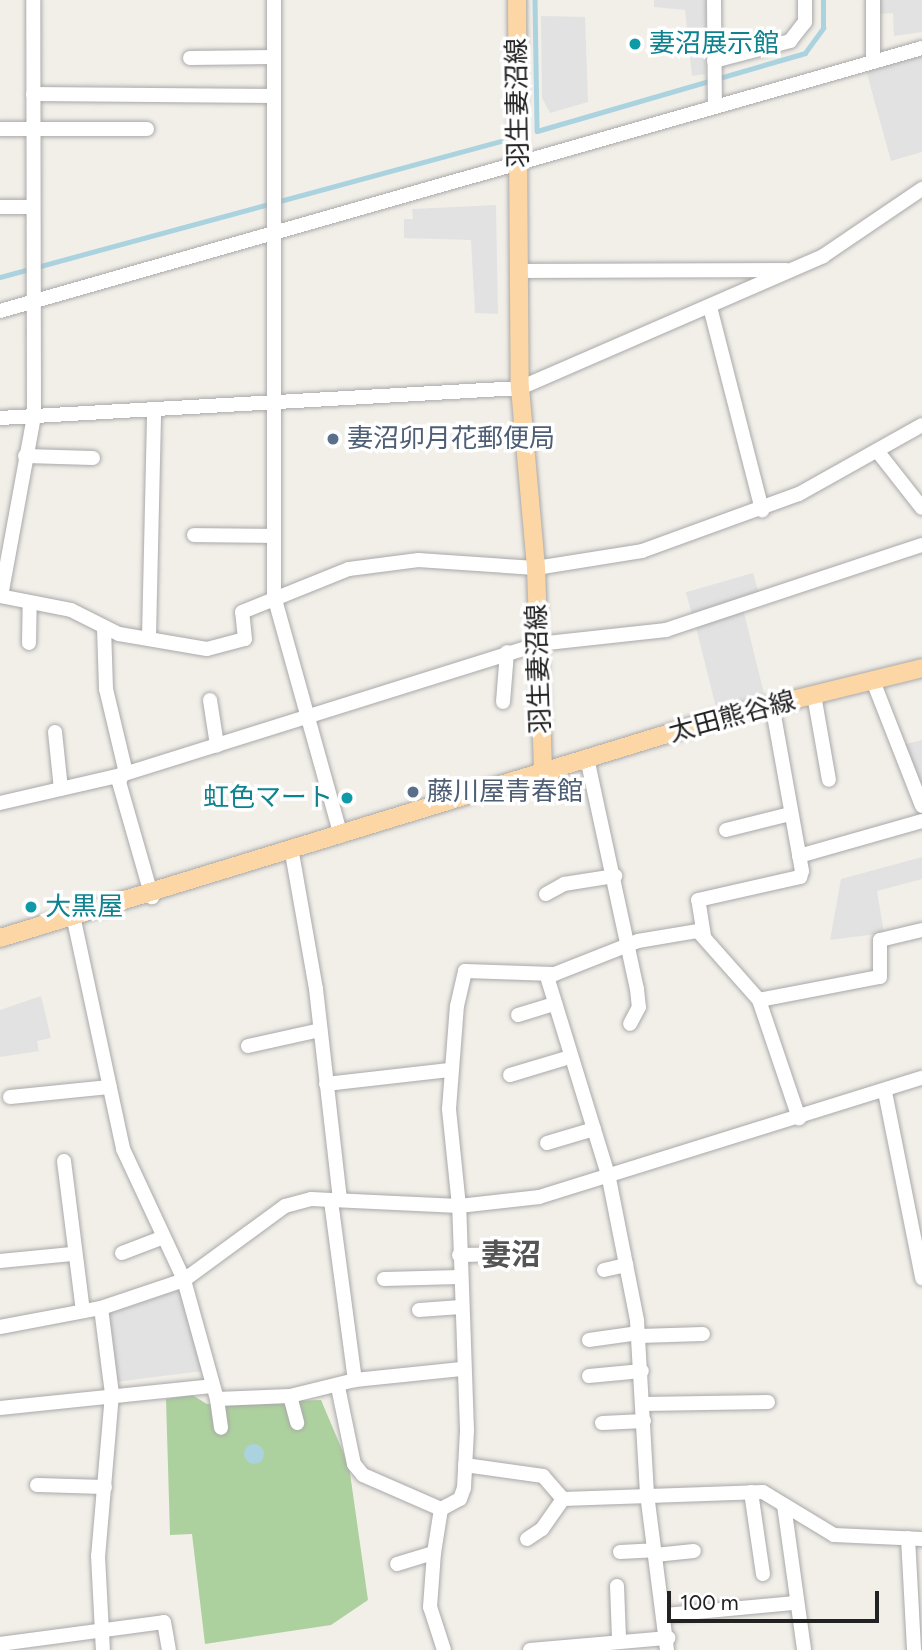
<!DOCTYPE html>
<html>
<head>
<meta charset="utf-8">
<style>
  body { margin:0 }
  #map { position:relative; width:922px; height:1650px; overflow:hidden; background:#f2efe9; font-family:Figtree,"Noto Sans JP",sans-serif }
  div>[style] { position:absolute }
  .forest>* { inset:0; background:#add19e }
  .parking>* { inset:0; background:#e2e2e2; transform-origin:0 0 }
  .water>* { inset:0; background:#aad3df }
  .round { border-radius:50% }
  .stream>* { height:4.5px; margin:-2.25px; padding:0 2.25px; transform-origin:2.25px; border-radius:2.25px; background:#aad3df }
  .roads { filter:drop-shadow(0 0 2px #a9a9a9) drop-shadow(0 0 2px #a9a9a9) }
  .minor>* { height:14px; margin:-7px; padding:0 7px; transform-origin:7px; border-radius:7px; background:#fff }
  .major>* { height:18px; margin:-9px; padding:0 9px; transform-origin:9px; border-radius:9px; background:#fcd6a4 }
  .dots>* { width:19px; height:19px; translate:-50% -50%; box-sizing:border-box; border:4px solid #fff; border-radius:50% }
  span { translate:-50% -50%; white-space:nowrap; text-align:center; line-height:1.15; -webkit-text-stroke:7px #fff; paint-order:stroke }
  .culture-label { font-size:26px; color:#0d838f }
  .left { translate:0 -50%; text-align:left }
  .right { translate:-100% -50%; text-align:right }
  .street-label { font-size:26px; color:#222 }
  .service-label { font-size:26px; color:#4e5e75 }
  .quarter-label { font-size:30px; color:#555; font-weight:700 }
  .scale { position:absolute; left:667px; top:1591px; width:212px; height:32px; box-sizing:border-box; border:4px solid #222; border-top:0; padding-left:9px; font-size:21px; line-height:24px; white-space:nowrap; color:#222; -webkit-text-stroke:5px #fff; paint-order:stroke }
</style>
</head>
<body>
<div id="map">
  <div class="forest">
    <div style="clip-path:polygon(192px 1395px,207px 1404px,321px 1400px,349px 1466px,368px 1600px,331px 1625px,205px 1644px,192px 1534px,170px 1535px,166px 1399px)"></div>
  </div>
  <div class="parking">
    <div style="clip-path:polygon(654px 0,706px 0,705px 74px,692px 76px,685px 10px,654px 7px)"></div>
    <div style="clip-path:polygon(877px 0,922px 0,922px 32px,894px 36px,893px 13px,877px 14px)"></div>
    <div style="clip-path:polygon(541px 16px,585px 17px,588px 102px,550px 113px,542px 98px)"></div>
    <div style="clip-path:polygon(922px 48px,922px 152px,891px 161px,864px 63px)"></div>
    <div style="clip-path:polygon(496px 205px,498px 314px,475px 313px,471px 240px,404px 238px,404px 219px,413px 219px,412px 209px)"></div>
    <div style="left:753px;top:573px;width:25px;height:70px;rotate:74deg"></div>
    <div style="left:743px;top:609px;width:88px;height:50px;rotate:76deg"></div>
    <div style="clip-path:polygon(922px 740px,922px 806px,902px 745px)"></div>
    <div style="clip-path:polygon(922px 857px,922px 879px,877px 891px,884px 933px,830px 940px,841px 879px)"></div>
    <div style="clip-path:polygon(41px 996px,51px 1038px,37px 1041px,39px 1051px,0 1057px,0 1010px)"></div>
    <div style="clip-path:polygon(180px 1290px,202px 1371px,116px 1382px,108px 1314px)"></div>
  </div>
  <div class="water">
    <div class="round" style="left:244px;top:1444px;width:20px;height:20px"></div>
  </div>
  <div class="stream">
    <div style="left:535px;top:0;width:131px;rotate:89.1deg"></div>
    <div style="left:537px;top:131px;width:279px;rotate:-16.2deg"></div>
    <div style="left:805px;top:53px;width:31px;rotate:-54deg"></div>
    <div style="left:823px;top:28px;width:28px;rotate:-90deg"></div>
    <div style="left:0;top:277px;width:519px;rotate:-15.19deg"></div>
  </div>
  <div class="roads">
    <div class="minor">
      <div style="left:274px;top:0;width:596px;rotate:90deg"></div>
      <div style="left:274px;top:596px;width:249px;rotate:74.4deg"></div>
      <div style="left:714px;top:0;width:105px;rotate:89.5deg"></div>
      <div style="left:873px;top:0;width:61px;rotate:90deg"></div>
      <div style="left:190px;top:58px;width:84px;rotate:-0.7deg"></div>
      <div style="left:714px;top:61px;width:79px;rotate:-14.7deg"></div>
      <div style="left:790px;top:41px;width:24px;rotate:-52deg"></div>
      <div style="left:805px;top:22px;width:22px;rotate:-90deg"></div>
      <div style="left:33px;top:94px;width:241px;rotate:0.5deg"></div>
      <div style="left:0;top:129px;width:147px"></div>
      <div style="left:0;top:207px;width:33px"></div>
      <div style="left:521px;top:271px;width:265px;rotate:-0.2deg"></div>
      <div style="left:710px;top:307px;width:210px;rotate:75.6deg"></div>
      <div style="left:0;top:311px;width:959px;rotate:-15.92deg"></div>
      <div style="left:0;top:418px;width:521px;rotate:-3.3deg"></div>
      <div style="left:520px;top:388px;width:331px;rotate:-23.5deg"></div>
      <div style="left:823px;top:256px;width:120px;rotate:-34.1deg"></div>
      <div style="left:878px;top:452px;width:71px;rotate:51.8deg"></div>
      <div style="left:25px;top:456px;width:68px;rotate:1.7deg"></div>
      <div style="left:194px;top:535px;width:80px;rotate:0.7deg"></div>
      <div style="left:0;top:596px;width:72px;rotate:11.2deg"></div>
      <div style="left:71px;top:610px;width:54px;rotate:26.6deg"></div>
      <div style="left:119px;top:634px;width:89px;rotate:9.7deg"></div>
      <div style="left:207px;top:649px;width:39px;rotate:-15deg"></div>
      <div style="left:245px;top:639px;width:27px;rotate:-96deg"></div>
      <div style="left:242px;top:612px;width:115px;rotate:-21.9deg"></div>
      <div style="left:349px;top:569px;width:70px;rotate:-7.4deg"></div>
      <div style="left:418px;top:560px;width:118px;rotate:3.9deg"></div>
      <div style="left:536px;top:568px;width:107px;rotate:-9.1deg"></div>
      <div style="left:642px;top:551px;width:167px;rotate:-20deg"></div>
      <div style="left:799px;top:494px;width:141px;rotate:-29.3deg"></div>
      <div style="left:1px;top:596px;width:183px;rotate:-79.6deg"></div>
      <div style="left:34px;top:416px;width:416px;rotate:-90.1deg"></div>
      <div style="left:104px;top:628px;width:61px;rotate:88.1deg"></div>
      <div style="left:106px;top:689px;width:82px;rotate:76.6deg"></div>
      <div style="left:125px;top:769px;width:14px;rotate:115deg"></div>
      <div style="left:119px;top:782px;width:120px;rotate:74deg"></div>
      <div style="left:149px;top:637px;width:226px;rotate:-88.7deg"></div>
      <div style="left:29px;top:643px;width:39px;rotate:-89deg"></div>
      <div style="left:873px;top:681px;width:134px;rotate:68.6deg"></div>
      <div style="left:814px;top:695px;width:86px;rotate:80deg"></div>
      <div style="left:210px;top:700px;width:46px;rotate:81.2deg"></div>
      <div style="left:503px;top:702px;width:50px;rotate:-85.4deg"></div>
      <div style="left:55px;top:732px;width:57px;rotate:84deg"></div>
      <div style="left:587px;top:758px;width:236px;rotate:77.8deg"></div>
      <div style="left:637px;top:989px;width:18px;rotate:84deg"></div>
      <div style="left:639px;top:1007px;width:19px;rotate:118deg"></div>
      <div style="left:0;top:803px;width:124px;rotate:-13deg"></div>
      <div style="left:121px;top:775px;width:437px;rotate:-17.4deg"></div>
      <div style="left:538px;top:644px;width:129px;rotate:-6.2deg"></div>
      <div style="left:666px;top:630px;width:270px;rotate:-18.4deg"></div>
      <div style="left:726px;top:830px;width:66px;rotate:-14deg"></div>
      <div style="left:292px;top:853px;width:138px;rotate:80deg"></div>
      <div style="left:316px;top:989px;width:212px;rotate:83.5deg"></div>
      <div style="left:799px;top:856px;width:128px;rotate:-15.9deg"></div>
      <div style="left:546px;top:894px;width:21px;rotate:-29deg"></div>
      <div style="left:564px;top:884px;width:52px;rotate:-8.9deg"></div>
      <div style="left:74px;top:920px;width:234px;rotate:77.9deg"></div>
      <div style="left:123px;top:1149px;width:145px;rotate:65deg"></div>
      <div style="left:184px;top:1280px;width:123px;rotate:74.5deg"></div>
      <div style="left:217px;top:1399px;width:73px;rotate:-2.4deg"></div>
      <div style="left:290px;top:1396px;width:67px;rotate:-13.8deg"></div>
      <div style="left:355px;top:1380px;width:107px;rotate:-5.9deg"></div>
      <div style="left:704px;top:936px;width:36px;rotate:-99deg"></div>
      <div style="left:698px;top:900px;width:105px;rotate:-12.7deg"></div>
      <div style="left:800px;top:877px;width:6px;rotate:-72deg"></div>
      <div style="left:802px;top:871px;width:169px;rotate:-100.2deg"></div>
      <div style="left:759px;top:1000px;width:123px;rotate:-10.8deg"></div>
      <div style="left:880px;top:977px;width:37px;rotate:-90deg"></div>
      <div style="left:880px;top:940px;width:43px;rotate:-13.4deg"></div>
      <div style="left:518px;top:1015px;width:39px;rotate:-17deg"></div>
      <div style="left:248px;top:1046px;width:74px;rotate:-12.5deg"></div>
      <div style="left:510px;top:1075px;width:63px;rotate:-16.7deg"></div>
      <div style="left:326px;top:1084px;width:124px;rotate:-6.5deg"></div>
      <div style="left:885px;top:1092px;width:190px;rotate:78.7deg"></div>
      <div style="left:10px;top:1097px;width:100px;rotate:-5.8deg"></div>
      <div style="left:547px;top:1143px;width:49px;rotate:-16.6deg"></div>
      <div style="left:64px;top:1161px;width:151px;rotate:82.8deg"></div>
      <div style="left:331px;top:1201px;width:181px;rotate:82.4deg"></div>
      <div style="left:122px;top:1253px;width:42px;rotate:-21deg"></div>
      <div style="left:459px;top:1255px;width:65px;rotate:-0.9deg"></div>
      <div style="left:0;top:1261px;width:72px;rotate:-5.6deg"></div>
      <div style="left:604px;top:1270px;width:23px;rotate:-13deg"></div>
      <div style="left:384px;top:1279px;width:76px;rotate:-1.5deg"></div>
      <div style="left:101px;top:1308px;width:87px;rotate:82.7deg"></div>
      <div style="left:112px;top:1394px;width:163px;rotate:94.9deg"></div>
      <div style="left:98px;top:1556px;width:94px;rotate:87deg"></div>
      <div style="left:419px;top:1310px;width:42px;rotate:-4.1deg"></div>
      <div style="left:0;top:1327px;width:103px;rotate:-10.7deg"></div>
      <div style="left:101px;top:1308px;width:88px;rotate:-18.6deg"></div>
      <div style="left:184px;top:1280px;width:125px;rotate:-36.2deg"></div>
      <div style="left:285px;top:1206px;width:27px;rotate:-15deg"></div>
      <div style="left:311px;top:1199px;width:148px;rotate:2.7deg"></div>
      <div style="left:459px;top:1206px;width:81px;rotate:-6.4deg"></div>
      <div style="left:539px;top:1197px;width:401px;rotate:-17.3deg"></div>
      <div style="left:639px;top:1336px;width:64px;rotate:-1.8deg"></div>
      <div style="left:589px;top:1340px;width:50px;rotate:-8deg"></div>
      <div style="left:589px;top:1376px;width:53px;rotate:-5.4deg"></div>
      <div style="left:338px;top:1387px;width:79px;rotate:78.3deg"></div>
      <div style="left:354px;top:1464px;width:14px;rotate:51deg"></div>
      <div style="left:363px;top:1475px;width:85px;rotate:23.6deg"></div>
      <div style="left:290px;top:1396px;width:28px;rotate:75deg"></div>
      <div style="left:217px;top:1399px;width:29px;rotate:82deg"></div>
      <div style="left:643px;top:1404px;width:125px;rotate:-0.9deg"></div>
      <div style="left:0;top:1408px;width:213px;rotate:-5.9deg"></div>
      <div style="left:602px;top:1423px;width:42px;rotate:-2.7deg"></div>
      <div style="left:465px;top:1465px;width:79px;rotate:8deg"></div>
      <div style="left:543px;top:1476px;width:30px;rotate:49deg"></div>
      <div style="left:563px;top:1499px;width:200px;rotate:-2deg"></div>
      <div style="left:763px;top:1492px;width:83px;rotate:31.2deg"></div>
      <div style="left:834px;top:1535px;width:88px;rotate:2.6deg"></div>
      <div style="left:37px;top:1485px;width:68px;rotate:1.7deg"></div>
      <div style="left:751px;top:1492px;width:83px;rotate:81.7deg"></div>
      <div style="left:784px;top:1505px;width:146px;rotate:82.1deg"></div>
      <div style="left:908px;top:1538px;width:112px;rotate:86.9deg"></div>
      <div style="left:527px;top:1539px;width:18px;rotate:-34deg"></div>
      <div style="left:542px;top:1529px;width:37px;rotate:-55deg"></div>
      <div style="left:620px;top:1552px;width:34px;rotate:-3deg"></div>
      <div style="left:655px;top:1555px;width:39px;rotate:-6deg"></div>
      <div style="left:397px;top:1564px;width:39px;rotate:-17deg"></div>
      <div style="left:617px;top:1586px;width:53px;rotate:87.8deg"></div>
      <div style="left:665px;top:1615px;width:131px;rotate:-5.3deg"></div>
      <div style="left:0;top:1644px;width:165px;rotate:-7.6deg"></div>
      <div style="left:164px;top:1622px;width:28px;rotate:80deg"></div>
      <div style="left:444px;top:1650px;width:45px;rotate:-108deg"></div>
      <div style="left:430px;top:1607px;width:54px;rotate:-85.8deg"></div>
      <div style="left:434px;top:1553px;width:45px;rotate:-81deg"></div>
      <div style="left:441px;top:1509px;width:21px;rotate:-28deg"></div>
      <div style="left:460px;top:1499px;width:12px;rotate:-70deg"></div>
      <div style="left:464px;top:1488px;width:58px;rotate:-87deg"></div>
      <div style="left:467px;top:1430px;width:224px;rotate:-92deg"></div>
      <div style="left:459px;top:1206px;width:98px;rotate:-95.9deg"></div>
      <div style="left:449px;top:1109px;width:103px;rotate:-85.6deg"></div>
      <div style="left:457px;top:1006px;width:36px;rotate:-77deg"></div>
      <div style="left:465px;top:971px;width:89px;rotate:1.9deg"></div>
      <div style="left:530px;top:1650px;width:139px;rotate:-5deg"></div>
      <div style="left:667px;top:1650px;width:157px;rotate:-97.3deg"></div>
      <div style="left:647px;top:1494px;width:174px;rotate:-93.3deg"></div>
      <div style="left:637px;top:1320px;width:145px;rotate:-101.2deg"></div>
      <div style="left:609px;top:1178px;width:210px;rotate:-107.1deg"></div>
      <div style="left:547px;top:977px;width:98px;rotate:-21.6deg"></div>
      <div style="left:638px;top:941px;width:61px;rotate:-9.5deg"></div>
      <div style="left:698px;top:931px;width:92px;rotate:48.5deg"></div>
      <div style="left:759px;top:1000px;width:125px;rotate:71.3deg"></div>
    </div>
    <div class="major">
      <div style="left:517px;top:0;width:388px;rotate:89.6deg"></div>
      <div style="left:520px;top:388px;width:181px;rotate:84.9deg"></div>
      <div style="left:536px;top:568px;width:203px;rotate:88deg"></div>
      <div style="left:0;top:938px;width:752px;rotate:-17.01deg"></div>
      <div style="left:719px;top:718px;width:209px;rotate:-13.8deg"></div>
    </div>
  </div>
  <div class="dots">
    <div style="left:635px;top:44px;background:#0f9aa8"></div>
    <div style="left:333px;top:439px;background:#5c6f8a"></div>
    <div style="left:413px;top:792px;background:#5c6f8a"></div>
    <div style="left:347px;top:798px;background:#0f9aa8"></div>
    <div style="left:31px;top:907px;background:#0f9aa8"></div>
  </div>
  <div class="culture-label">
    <span class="left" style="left:649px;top:44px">妻沼展示館</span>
    <span class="right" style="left:333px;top:798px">虹色マート</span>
    <span class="left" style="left:45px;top:907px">大黒屋</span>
  </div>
  <div class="street-label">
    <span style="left:518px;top:103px;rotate:-91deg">羽生妻沼線</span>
    <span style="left:539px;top:669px;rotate:-92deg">羽生妻沼線</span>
    <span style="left:732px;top:717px;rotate:-15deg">太田熊谷線</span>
  </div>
  <div class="service-label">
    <span class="left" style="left:347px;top:439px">妻沼卯月花郵便局</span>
    <span class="left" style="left:427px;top:792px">藤川屋青春館</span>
  </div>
  <div class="quarter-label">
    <span style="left:511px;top:1255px">妻沼</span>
  </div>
  <div class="scale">100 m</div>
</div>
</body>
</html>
